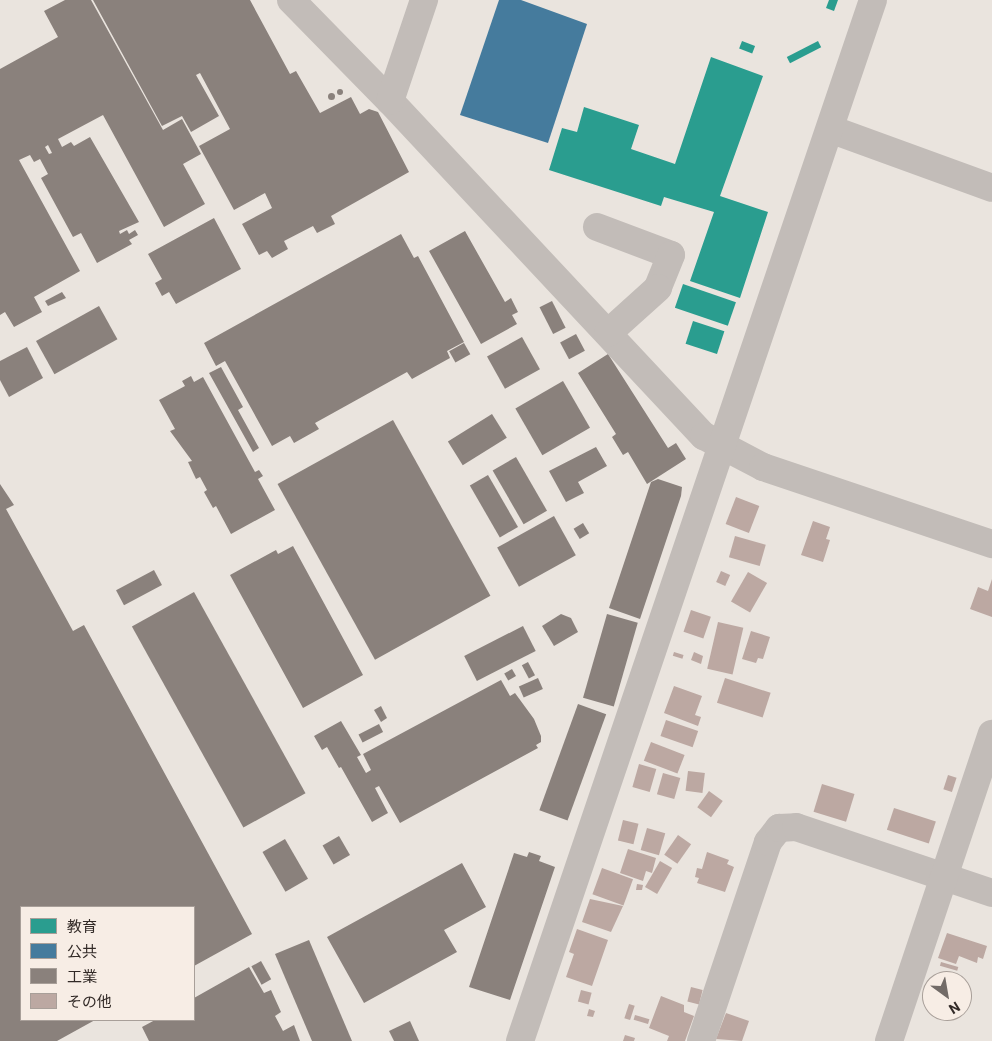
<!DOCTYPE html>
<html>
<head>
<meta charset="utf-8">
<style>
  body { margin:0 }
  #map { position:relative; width:992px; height:1041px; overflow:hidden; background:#eae4de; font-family:Roboto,"Noto Sans JP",sans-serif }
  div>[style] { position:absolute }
  .schools>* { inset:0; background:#2a9d8f; transform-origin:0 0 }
  .public>* { inset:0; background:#457b9d }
  .industry>* { inset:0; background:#8a817c; transform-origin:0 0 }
  .round { border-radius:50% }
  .building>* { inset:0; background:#bca8a2; transform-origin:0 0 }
  .minor>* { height:28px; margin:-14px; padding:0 14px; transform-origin:14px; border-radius:14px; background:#c2bcb8 }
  span { translate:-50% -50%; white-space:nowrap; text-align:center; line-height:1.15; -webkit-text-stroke:5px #f7ede5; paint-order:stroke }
  .legend { position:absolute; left:20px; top:906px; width:175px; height:115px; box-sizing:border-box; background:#f7ede5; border:1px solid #a89f99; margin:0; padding:6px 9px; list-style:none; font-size:15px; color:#322a27 }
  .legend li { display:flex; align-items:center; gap:10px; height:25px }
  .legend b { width:25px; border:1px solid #a89f99 }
  .north { position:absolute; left:922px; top:971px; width:50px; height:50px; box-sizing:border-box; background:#f7ede5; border:1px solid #a89f99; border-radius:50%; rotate:148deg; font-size:14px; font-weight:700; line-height:20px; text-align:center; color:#322a27 }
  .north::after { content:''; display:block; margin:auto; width:18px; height:22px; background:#726b67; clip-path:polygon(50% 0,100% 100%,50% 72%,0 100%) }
</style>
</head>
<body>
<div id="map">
  <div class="schools">
    <div style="clip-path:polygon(829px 0,838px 0,834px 11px,826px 8px)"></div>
    <div style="left:742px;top:41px;width:14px;height:8px;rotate:21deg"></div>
    <div style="left:818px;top:41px;width:7px;height:35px;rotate:63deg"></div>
    <div style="clip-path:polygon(711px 57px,763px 76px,720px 196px,768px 212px,740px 298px,690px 281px,714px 212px,664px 197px,661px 206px,549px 170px,562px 128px,577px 132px,584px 107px,639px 125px,631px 149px,675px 164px)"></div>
    <div style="left:683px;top:284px;width:56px;height:25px;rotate:19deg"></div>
    <div style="left:693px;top:321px;width:33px;height:24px;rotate:18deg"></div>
  </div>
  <div class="public">
    <div style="clip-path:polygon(499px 0,521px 0,587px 24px,548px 143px,460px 115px)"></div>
  </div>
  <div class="industry">
    <div style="clip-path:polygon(evenodd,65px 0,91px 0,163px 130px,182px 119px,201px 154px,183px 164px,205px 204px,164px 227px,103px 115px,58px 139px,62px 147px,71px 142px,74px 146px,90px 137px,139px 222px,119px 231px,120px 234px,127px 230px,129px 234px,135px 230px,138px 235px,129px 240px,132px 244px,97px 263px,81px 233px,73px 237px,41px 178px,48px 174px,40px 159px,34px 162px,30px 155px,19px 160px,80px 271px,34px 297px,42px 312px,14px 327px,5px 312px,0 315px,0 69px,58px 37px,44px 11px,65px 0,48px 145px,52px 153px,49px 154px,45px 147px,48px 145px)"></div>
    <div style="clip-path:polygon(93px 0,250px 0,290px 74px,296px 71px,320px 113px,351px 97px,360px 114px,369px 109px,378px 112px,409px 172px,331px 216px,335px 224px,317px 233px,313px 226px,284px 241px,288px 249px,272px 258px,267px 251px,259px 255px,242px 224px,272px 208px,265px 193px,234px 210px,199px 146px,230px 129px,200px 73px,196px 75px,219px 116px,191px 132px,182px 116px,162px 126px)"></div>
    <div class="round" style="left:337px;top:89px;width:6px;height:6px"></div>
    <div class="round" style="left:327.5px;top:92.5px;width:7px;height:7px"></div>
    <div style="clip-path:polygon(214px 218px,241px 269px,176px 304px,169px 292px,162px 296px,155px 283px,162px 279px,148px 254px)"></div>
    <div style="clip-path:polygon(465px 231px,505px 302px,511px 298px,518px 312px,512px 315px,517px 324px,481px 344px,429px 251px)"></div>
    <div style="clip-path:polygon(401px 234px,414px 258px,418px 256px,464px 342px,447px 351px,450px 358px,412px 379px,407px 372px,315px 423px,319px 429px,294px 443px,290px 436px,272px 446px,225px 361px,216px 366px,204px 343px)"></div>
    <div style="clip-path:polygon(62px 292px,66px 298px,48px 306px,45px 301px)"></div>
    <div style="left:552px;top:301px;width:30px;height:14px;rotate:63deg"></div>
    <div style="left:99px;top:306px;width:38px;height:72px;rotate:61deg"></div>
    <div style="left:576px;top:334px;width:19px;height:18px;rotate:62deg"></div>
    <div style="left:522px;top:337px;width:37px;height:40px;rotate:61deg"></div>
    <div style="left:464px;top:343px;width:13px;height:17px;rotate:61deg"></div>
    <div style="clip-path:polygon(27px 347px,43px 378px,9px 397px,0 380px,0 361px)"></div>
    <div style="clip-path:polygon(608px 354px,668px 448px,676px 443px,686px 459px,647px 484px,628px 452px,623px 455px,612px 437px,616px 434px,578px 373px)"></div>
    <div style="clip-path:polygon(221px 367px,243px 407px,238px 410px,259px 448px,253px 452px,209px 373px)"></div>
    <div style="clip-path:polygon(191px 376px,194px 382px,203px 377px,255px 472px,259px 470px,263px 476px,258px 479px,275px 510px,231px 534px,216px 506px,213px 508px,204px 492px,207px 490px,200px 477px,196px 479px,188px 462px,192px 461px,170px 431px,175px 429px,159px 400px,185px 386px,182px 381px)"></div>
    <div style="left:563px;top:381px;width:54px;height:55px;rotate:60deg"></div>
    <div style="left:492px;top:414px;width:28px;height:52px;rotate:58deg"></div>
    <div style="left:393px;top:420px;width:201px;height:132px;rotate:61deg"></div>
    <div style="clip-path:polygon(596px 447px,607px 466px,578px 482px,584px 493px,566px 502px,549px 471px)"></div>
    <div style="left:516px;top:457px;width:62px;height:27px;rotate:60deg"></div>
    <div style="left:488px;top:475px;width:60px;height:21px;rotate:60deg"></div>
    <div style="clip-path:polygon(658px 479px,682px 487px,681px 496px,640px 619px,609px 608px,651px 482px)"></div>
    <div style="clip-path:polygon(0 484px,14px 505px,6px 509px,73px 631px,84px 625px,252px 934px,194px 966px,194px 907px,21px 907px,21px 1020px,95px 1020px,57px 1041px,0 1041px)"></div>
    <div style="left:554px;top:516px;width:45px;height:65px;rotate:61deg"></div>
    <div style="left:583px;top:523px;width:12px;height:11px;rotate:59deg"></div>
    <div style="clip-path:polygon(293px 546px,363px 675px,303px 708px,230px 575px,276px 550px,278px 554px)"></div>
    <div style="left:154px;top:570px;width:17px;height:43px;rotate:62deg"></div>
    <div style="left:194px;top:592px;width:230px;height:71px;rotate:61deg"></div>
    <div style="clip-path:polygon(561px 614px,571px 618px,578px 632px,554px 646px,542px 626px)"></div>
    <div style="left:607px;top:614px;width:32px;height:87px;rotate:16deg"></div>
    <div style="left:523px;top:626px;width:28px;height:66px;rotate:63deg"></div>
    <div style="left:528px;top:662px;width:15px;height:7px;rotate:62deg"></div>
    <div style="left:512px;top:669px;width:8px;height:9px;rotate:60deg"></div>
    <div style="left:538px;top:678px;width:12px;height:21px;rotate:66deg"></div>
    <div style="clip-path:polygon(501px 680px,510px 696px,515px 693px,534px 719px,541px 736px,541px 742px,536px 745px,538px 748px,400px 823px,379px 786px,375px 788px,388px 813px,372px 822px,341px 767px,339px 768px,327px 747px,322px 750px,314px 736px,341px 721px,361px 755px,357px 757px,366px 773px,371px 770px,363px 754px)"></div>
    <div style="left:578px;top:704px;width:30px;height:113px;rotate:20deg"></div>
    <div style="clip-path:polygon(381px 706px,387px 718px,381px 722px,374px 710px)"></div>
    <div style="left:379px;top:724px;width:9px;height:23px;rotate:63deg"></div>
    <div style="left:339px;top:836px;width:22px;height:19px;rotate:60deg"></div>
    <div style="left:285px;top:839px;width:46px;height:26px;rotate:60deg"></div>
    <div style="clip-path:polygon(529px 852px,541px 856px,539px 861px,555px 867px,510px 1000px,469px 987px,514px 853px,527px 857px)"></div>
    <div style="clip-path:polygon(462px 863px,486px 907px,444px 930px,457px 952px,364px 1003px,327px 937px)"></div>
    <div style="clip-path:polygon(309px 940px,352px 1041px,312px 1041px,275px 954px)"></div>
    <div style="left:261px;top:961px;width:21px;height:11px;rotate:61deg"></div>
    <div style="clip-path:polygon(249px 967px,264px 993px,271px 990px,281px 1012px,275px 1016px,283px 1031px,294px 1025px,300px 1041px,149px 1041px,142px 1027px,155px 1020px,194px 1020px,194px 998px)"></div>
    <div style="clip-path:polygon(410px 1021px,419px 1041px,394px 1041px,389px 1031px)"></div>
  </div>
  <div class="building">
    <div style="left:736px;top:497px;width:25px;height:29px;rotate:21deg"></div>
    <div style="clip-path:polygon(813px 521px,830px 527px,826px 539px,830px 540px,823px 562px,801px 555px)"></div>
    <div style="left:735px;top:536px;width:32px;height:22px;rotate:16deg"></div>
    <div style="left:721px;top:571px;width:10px;height:12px;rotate:24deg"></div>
    <div style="left:748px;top:572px;width:22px;height:34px;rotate:30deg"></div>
    <div style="clip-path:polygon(992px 579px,992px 617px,970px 609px,978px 587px,988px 591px)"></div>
    <div style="left:691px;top:610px;width:21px;height:23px;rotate:19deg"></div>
    <div style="left:718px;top:622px;width:26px;height:48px;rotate:13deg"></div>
    <div style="clip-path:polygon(751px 631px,770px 637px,763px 659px,758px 658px,756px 663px,742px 659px)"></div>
    <div style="left:674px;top:652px;width:10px;height:4px;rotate:17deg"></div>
    <div style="clip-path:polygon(694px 652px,703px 656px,701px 664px,691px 660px)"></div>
    <div style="left:725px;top:678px;width:48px;height:26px;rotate:18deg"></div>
    <div style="clip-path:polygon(674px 686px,702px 696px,695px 715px,701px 717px,698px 726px,664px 713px)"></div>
    <div style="left:666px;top:720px;width:34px;height:17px;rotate:19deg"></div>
    <div style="left:651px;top:742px;width:36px;height:20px;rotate:21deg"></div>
    <div style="left:639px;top:764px;width:18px;height:24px;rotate:16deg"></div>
    <div style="left:688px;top:771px;width:17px;height:20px;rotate:7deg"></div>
    <div style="left:663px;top:773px;width:18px;height:22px;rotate:16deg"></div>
    <div style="left:948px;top:775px;width:9px;height:15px;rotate:18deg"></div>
    <div style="left:822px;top:784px;width:34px;height:29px;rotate:17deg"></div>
    <div style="left:709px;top:791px;width:17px;height:20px;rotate:36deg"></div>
    <div style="left:894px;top:808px;width:44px;height:23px;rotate:18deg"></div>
    <div style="left:623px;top:820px;width:16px;height:21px;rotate:14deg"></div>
    <div style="left:647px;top:828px;width:19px;height:23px;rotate:16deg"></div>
    <div style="left:678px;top:835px;width:16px;height:24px;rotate:35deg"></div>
    <div style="clip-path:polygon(628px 849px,656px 858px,652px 873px,646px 871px,643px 881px,620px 873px)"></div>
    <div style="clip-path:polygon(707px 852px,729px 860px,727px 864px,734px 867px,725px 892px,697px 883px,699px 878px,695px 877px,697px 868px,702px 869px)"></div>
    <div style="left:660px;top:861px;width:14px;height:30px;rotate:30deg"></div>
    <div style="left:602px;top:868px;width:33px;height:28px;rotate:20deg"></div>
    <div style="clip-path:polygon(637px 884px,643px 885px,642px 890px,636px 890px)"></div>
    <div style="clip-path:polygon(590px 899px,623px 906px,611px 932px,582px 922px)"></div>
    <div style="clip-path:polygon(577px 929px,608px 940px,592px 986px,566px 977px,574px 954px,569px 952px)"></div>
    <div style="clip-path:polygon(947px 933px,987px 946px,983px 959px,978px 957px,977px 963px,959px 956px,956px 964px,938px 958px)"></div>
    <div style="left:941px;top:962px;width:18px;height:4px;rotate:16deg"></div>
    <div style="left:691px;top:987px;width:12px;height:15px;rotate:14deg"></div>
    <div style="left:581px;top:990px;width:11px;height:12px;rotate:15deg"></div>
    <div style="clip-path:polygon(661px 996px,684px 1005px,684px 1012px,694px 1016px,685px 1041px,667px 1041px,669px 1036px,649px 1028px)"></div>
    <div style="left:629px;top:1004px;width:6px;height:15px;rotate:18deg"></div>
    <div style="clip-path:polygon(589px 1009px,595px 1011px,593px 1017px,587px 1016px)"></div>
    <div style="clip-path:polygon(726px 1013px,749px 1021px,742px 1041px,716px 1039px)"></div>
    <div style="left:635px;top:1015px;width:15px;height:5px;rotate:16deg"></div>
    <div style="clip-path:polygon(625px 1035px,635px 1038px,634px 1041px,623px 1041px)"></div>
  </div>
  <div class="minor">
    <div style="left:291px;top:0;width:141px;rotate:45.6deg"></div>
    <div style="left:390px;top:101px;width:459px;rotate:46.9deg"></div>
    <div style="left:704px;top:436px;width:67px;rotate:27.7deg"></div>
    <div style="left:763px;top:467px;width:242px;rotate:18.6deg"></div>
    <div style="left:390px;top:101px;width:107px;rotate:-71.4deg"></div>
    <div style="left:830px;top:129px;width:172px;rotate:20deg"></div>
    <div style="left:597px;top:227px;width:79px;rotate:20.7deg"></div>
    <div style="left:671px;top:255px;width:35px;rotate:112deg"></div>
    <div style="left:658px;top:288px;width:67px;rotate:138deg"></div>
    <div style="left:520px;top:1041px;width:1099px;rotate:-71.27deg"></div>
    <div style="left:701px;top:1041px;width:210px;rotate:-71.4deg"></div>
    <div style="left:768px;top:842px;width:18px;rotate:-52deg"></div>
    <div style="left:779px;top:828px;width:17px;rotate:-3deg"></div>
    <div style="left:796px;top:827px;width:207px;rotate:18.6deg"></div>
    <div style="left:889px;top:1041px;width:324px;rotate:-71.5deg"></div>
  </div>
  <ul class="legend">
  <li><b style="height:14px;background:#2a9d8f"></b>教育</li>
  <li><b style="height:14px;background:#457b9d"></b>公共</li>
  <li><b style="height:14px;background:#8a817c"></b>工業</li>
  <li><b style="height:14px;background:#bca8a2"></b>その他</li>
  </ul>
  <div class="north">N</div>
</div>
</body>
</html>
